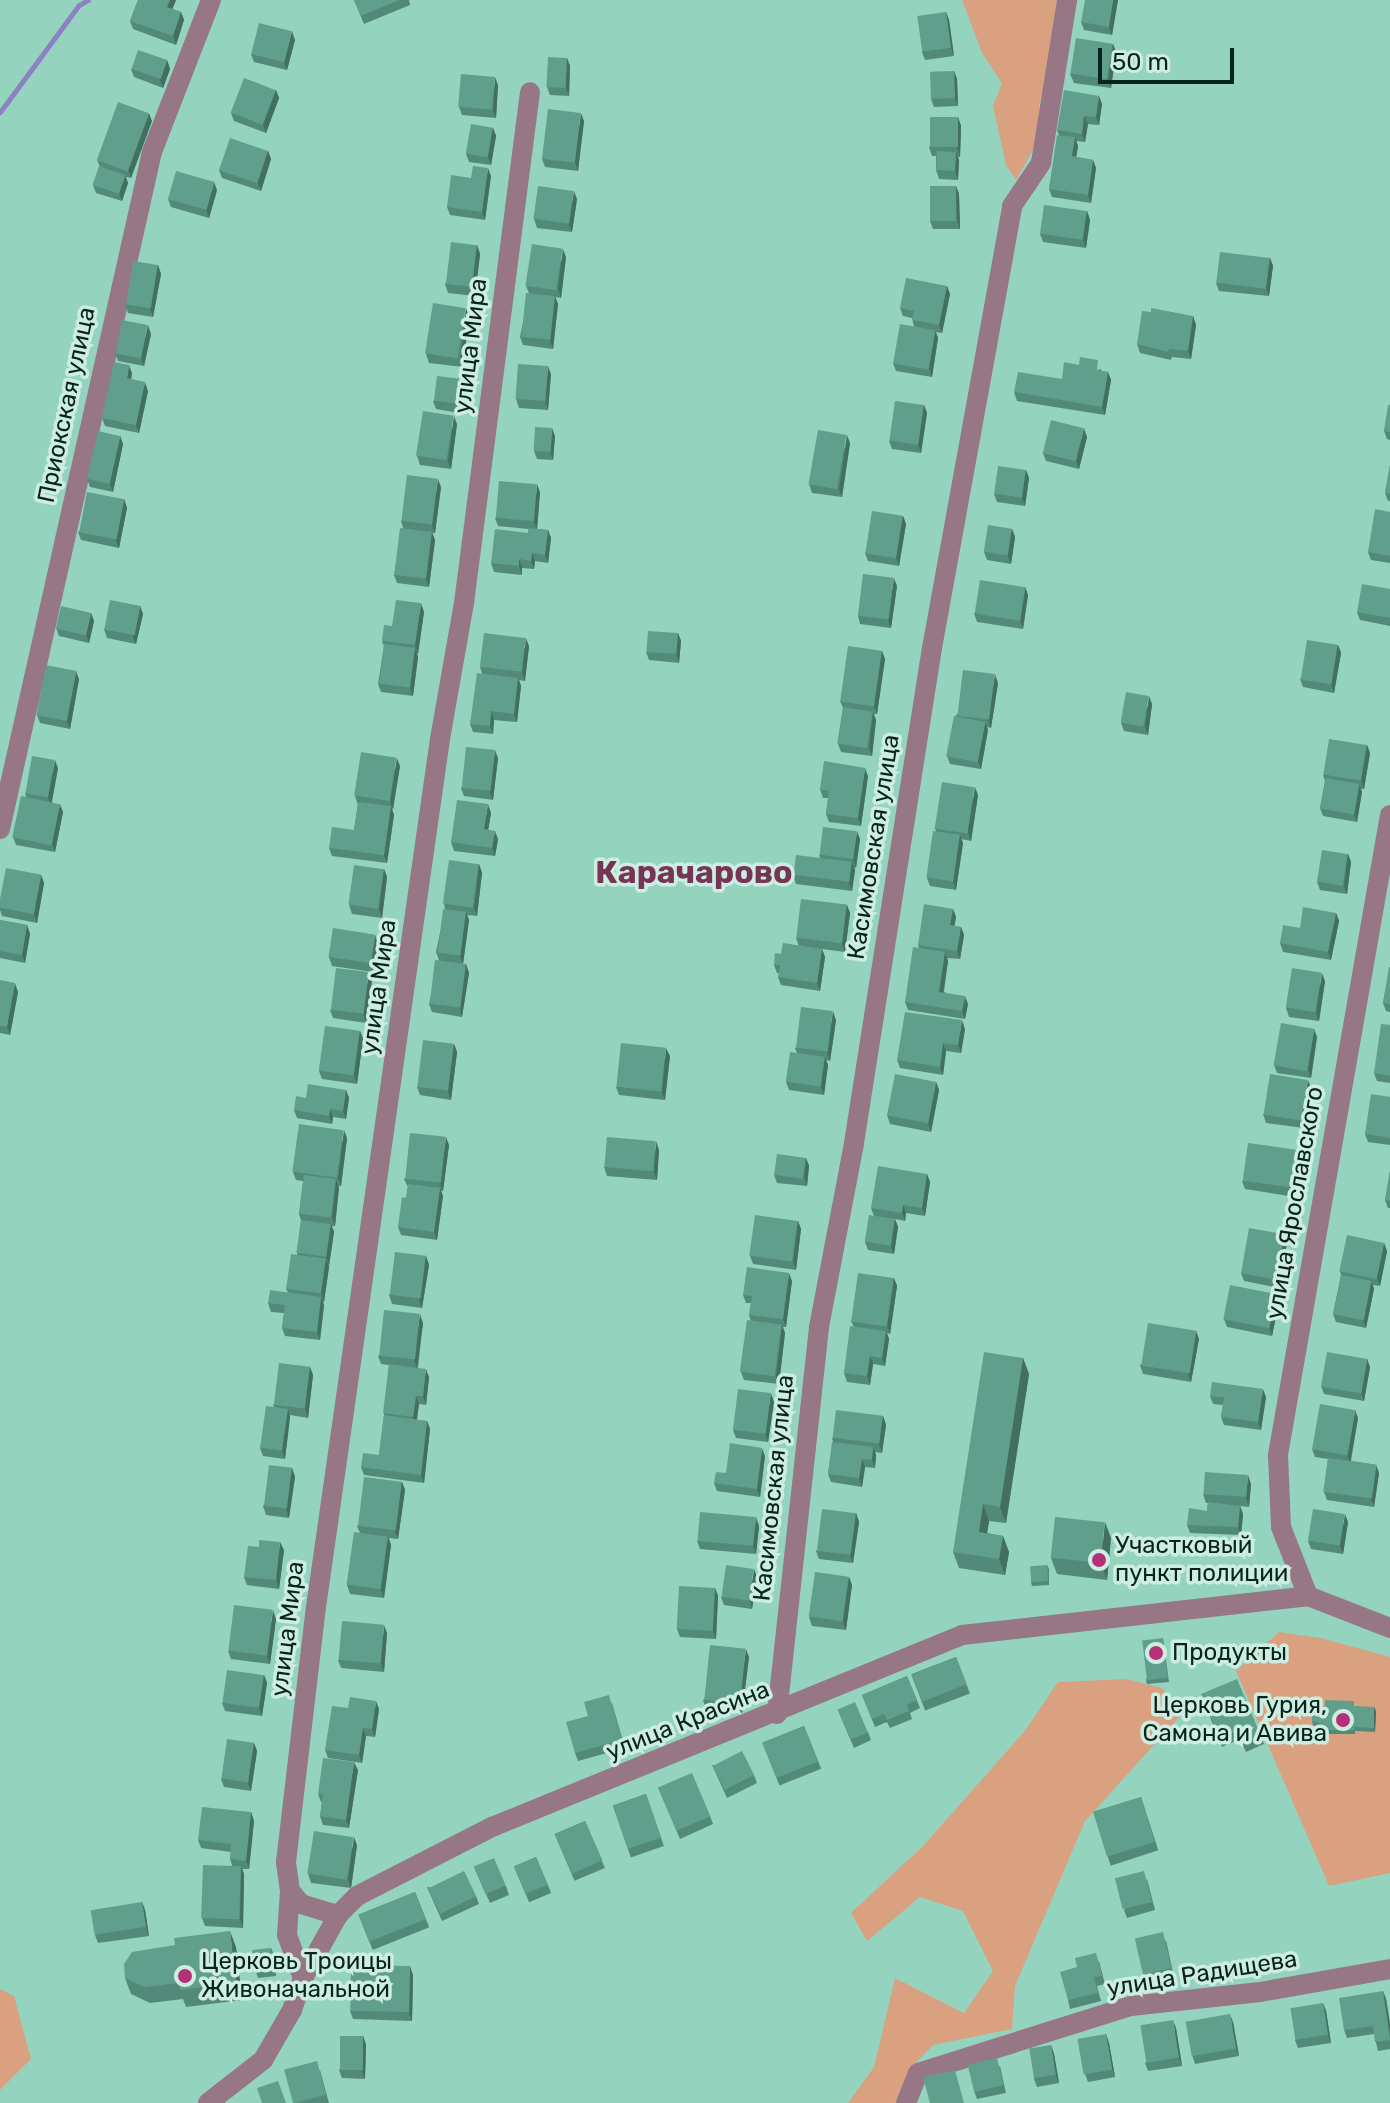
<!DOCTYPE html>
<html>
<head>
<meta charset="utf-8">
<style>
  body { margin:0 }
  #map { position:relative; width:1390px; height:2103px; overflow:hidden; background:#94d4bf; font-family:Rubik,sans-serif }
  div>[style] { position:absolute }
  .green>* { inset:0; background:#daa180 }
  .stream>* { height:5px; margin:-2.5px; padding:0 2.5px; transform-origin:2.5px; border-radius:2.5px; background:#8c81c2 }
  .minor>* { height:20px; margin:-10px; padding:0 10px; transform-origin:10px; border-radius:10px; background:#977785 }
  .tertiary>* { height:20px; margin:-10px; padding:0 10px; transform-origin:10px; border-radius:10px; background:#977785 }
  .wall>* { inset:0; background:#538978; transform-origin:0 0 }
  .shaded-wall>* { inset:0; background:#436f61 }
  .building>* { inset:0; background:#609f8b; transform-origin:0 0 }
  .dots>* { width:22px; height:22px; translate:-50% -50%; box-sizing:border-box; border:4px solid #ceede2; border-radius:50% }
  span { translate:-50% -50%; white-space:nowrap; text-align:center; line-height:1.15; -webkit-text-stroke:7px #ceede2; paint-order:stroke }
  .street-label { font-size:24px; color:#09241c }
  .poi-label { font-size:24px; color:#09241c }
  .left { translate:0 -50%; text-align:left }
  .right { translate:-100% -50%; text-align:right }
  .district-label { font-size:32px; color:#773555; font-weight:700 }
  .scale { position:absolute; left:1098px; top:48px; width:136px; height:36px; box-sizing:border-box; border:4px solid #09241c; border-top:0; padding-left:10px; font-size:24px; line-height:28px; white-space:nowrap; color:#09241c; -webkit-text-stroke:6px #ceede2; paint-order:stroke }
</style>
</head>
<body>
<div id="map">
  <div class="green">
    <div style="clip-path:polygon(962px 0,1057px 0,1046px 82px,1039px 105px,1039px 139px,1016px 180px,1006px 165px,993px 106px,1002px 83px,982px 53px)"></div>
    <div style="clip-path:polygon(1279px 1632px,1321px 1638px,1390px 1657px,1390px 1873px,1329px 1886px,1236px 1671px)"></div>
    <div style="clip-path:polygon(1126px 1679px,1162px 1688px,1182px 1714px,1085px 1821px,1015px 1986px,1012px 2029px,933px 2045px,913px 2066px,895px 2103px,848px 2103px,874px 2067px,895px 1978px,964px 2013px,993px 1971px,963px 1911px,920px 1897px,867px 1941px,851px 1913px,922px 1847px,1024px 1732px,1058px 1682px)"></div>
    <div style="clip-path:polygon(0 1989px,14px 1996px,31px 2059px,0 2090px)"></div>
  </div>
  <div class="stream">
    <div style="left:0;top:112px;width:133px;rotate:-53.6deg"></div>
    <div style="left:79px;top:5px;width:10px;rotate:-29deg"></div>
  </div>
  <div class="minor">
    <div style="left:0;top:829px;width:694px;rotate:-77.35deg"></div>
    <div style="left:152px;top:152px;width:163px;rotate:-68.8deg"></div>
    <div style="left:777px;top:1714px;width:389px;rotate:-83.8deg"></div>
    <div style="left:819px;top:1327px;width:187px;rotate:-79.2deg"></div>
    <div style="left:854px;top:1143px;width:501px;rotate:-81.05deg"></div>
    <div style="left:932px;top:648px;width:449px;rotate:-79.7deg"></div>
    <div style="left:1012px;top:206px;width:52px;rotate:-56deg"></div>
    <div style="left:1041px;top:163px;width:165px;rotate:-80.9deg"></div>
    <div style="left:290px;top:1891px;width:17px;rotate:50deg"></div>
    <div style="left:301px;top:1904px;width:39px;rotate:17deg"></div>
    <div style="left:303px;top:1978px;width:46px;rotate:-110.4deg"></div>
    <div style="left:287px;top:1935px;width:44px;rotate:-86.1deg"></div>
    <div style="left:290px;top:1891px;width:29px;rotate:-98deg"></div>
    <div style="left:286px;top:1862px;width:257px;rotate:-83.3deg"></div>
    <div style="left:316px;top:1607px;width:877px;rotate:-81.87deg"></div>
    <div style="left:440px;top:739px;width:138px;rotate:-80deg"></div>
    <div style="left:464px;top:603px;width:515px;rotate:-82.64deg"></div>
    <div style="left:208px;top:2103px;width:70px;rotate:-38deg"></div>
    <div style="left:263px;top:2060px;width:58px;rotate:-59.9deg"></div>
    <div style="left:292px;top:2010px;width:34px;rotate:-71deg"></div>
    <div style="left:303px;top:1978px;width:72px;rotate:-60.9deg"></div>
    <div style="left:338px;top:1915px;width:27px;rotate:-45deg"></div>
    <div style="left:357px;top:1896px;width:152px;rotate:-27.1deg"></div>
    <div style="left:492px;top:1827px;width:508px;rotate:-22.22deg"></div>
    <div style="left:962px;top:1635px;width:348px;rotate:-6.4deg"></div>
    <div style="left:906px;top:2103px;width:32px;rotate:-68deg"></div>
    <div style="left:918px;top:2073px;width:223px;rotate:-17.5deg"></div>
    <div style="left:1131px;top:2006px;width:130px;rotate:-6.2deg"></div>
    <div style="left:1260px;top:1992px;width:132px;rotate:-10deg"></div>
  </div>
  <div class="tertiary">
    <div style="left:1390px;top:815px;width:650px;rotate:99.93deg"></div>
    <div style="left:1278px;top:1455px;width:72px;rotate:87.6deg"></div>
    <div style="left:1281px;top:1527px;width:74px;rotate:68.6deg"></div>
    <div style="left:1308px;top:1596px;width:88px;rotate:21.3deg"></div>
  </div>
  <div class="wall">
    <div style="clip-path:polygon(138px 0,176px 0,172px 9px,181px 12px,184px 20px,176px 45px,133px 29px,130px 21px)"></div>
    <div style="clip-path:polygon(354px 0,409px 0,410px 5px,364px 24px)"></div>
    <div style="clip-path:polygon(1118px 0,1112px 35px,1084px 30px,1081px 22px)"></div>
    <div style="clip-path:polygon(946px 12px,949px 20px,954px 56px,925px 60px,922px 52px)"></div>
    <div style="clip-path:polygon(295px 40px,287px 70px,254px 62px,251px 54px)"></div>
    <div style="clip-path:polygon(1113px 44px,1116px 52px,1111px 88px,1074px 83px,1070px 74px)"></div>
    <div style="clip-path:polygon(567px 58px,570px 66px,569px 96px,550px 95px,547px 87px)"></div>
    <div style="clip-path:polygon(167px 60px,170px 69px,163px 88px,134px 77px,131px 69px)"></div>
    <div style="clip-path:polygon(954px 71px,957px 79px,958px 106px,934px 107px,931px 99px)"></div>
    <div style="clip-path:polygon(498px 85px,496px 118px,462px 115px,459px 107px)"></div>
    <div style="clip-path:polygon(276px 90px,279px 98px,266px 133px,234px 121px,231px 113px)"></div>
    <div style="clip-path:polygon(1099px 96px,1102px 104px,1099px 125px,1088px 124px,1085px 142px,1076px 141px,1078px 146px,1076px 157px,1093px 160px,1096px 168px,1091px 203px,1052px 197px,1049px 189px,1059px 135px,1057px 130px)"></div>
    <div style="clip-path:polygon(958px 117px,961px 126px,960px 157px,958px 157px,959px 160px,958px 180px,939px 179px,936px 170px,936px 156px,932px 156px,929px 147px)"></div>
    <div style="clip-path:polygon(152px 121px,131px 178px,126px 177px,128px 183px,122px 201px,96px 193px,93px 185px,100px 167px,97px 160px)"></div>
    <div style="clip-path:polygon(584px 121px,578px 171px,545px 167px,542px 159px)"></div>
    <div style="clip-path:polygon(493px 128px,496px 136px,491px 165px,469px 162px,466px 154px)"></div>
    <div style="clip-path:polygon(268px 151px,271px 159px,261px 191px,222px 178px,219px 170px)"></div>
    <div style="clip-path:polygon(491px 176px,485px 220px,450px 215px,447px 207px,471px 178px)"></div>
    <div style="clip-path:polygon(956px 186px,959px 194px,960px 229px,933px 229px,930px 221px)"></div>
    <div style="clip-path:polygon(217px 190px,209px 218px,171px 207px,168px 199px)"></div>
    <div style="clip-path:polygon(577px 199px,572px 232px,537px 228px,534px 219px)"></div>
    <div style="clip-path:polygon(1087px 211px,1090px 220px,1086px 248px,1043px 242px,1040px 234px)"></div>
    <div style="clip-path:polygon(477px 245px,480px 254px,475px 296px,448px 293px,445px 284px)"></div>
    <div style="clip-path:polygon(566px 257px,561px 298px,555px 297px,558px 304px,553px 349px,523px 345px,520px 337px,529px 293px,526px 286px)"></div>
    <div style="clip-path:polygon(1270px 258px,1273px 266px,1269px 296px,1219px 291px,1216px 283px)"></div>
    <div style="clip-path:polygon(158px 265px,161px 274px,153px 317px,128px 313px,125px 304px)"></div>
    <div style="clip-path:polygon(947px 286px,950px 294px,942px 333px,936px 332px,938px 338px,932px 377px,896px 371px,893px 363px,914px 327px,912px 318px,903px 316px,900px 308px)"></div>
    <div style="clip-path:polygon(469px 316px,463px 367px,429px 363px,426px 354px)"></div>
    <div style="clip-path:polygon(1193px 316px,1196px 325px,1191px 359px,1172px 357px,1171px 360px,1140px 353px,1137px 344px)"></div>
    <div style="clip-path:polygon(151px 334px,144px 366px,118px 361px,115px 353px)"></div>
    <div style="clip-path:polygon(1101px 369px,1101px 371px,1108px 372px,1111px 380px,1105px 415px,1017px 401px,1014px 392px)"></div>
    <div style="clip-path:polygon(132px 373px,131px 379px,148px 391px,139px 433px,105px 426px,102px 418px)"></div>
    <div style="clip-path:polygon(551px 374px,548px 410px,519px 408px,516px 399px)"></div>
    <div style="clip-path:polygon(463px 388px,459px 413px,436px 409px,433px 401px)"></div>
    <div style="clip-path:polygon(924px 405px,927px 413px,921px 453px,892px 449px,889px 441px)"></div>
    <div style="clip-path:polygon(1390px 405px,1390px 440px,1387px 439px,1384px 431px)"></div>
    <div style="clip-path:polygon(457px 424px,451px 469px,420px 465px,417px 456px)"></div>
    <div style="clip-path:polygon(120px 436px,123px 444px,113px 492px,90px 487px,87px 479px)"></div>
    <div style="clip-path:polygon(555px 436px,553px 460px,537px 459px,534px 451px)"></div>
    <div style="clip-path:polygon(1087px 437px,1079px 469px,1046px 461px,1043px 453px)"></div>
    <div style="clip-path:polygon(850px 443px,842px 497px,812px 493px,809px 484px)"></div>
    <div style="clip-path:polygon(1390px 465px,1390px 501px,1388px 501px,1385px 493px)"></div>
    <div style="clip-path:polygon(1026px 470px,1029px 478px,1025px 506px,997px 502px,994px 494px)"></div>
    <div style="clip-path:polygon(441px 487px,435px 533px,432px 533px,435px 540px,429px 587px,397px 583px,394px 575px,403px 528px,401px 521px)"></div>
    <div style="clip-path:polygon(540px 492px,537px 529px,548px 530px,551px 538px,548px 563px,535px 561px,534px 569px,522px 568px,522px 575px,494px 572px,491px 563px,528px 533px,528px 529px,498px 526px,495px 518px)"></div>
    <div style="clip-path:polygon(124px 499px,127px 508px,119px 548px,81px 540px,78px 532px)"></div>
    <div style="clip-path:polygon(1390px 512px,1390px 563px,1371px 560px,1368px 552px)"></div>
    <div style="clip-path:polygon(903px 516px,906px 524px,899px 566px,868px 561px,865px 553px)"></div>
    <div style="clip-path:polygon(1012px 529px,1015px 537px,1011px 564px,987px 560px,984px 552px)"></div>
    <div style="clip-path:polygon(897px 586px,891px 628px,860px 624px,858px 616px)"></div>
    <div style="clip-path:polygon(1025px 587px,1028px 595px,1023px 629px,977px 622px,974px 613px)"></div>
    <div style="clip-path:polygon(1390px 589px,1390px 626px,1360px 620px,1357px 612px)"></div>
    <div style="clip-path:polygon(140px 606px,143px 614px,136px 644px,107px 638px,104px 629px)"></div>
    <div style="clip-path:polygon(424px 612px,418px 654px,417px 653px,418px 657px,413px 696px,381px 692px,378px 684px,384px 646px,382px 641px,392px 626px)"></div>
    <div style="clip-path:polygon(91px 613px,94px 621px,89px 643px,59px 636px,56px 628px)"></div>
    <div style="clip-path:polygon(678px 633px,681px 641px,679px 663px,649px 660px,646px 652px)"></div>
    <div style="clip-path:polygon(1338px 645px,1341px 653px,1334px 693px,1303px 687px,1300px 679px)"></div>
    <div style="clip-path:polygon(529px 646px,525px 681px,519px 680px,521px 686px,517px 722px,494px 720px,493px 734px,473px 732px,470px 724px,482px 673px,480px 667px)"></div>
    <div style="clip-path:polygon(882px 651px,885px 659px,877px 714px,874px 714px,876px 720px,872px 756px,841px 752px,838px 744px,843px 708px,840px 701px)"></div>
    <div style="clip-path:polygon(79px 679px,70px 729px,40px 723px,37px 715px)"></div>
    <div style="clip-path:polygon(998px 683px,991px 728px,987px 727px,988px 730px,981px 769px,950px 764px,947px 756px,956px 717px,956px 715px)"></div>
    <div style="clip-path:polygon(1152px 704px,1148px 735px,1124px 731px,1121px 723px)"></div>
    <div style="clip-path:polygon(1367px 745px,1370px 753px,1364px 789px,1361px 789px,1362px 792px,1357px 822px,1323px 816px,1320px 808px,1325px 781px,1323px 775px)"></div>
    <div style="clip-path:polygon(498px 758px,493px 800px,464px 796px,461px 788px)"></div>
    <div style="clip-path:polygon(400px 766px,392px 810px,394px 815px,387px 863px,332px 856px,329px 848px,354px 830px,358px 805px,355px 796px)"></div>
    <div style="clip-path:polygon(58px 768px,52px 802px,63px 812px,55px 852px,16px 845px,13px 837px,26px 797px,25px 793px)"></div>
    <div style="clip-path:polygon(868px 776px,861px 826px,829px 822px,826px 814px,828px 798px,823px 798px,820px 789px)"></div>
    <div style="clip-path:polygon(978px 795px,971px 841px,961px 839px,963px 843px,956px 890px,930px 886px,927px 878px,936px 832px,935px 828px)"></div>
    <div style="clip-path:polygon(491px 813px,488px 830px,498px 839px,495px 856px,454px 851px,451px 842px)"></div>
    <div style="clip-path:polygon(860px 839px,856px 868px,854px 867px,855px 870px,852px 891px,796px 884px,793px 875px,820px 858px,819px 855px)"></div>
    <div style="clip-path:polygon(1348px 854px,1351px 862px,1347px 894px,1320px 890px,1317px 882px)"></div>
    <div style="clip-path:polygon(479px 864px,482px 873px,477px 916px,467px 915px,469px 920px,463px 964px,466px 964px,469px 973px,462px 1017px,432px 1012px,429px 1004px,439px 960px,436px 952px,445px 909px,444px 904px)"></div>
    <div style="clip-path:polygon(384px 869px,387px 877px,382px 918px,352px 914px,349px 905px)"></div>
    <div style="clip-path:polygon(41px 875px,44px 883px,37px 923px,2px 916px,0 910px,0 904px)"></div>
    <div style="clip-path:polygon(847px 905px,850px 913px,845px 952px,822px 949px,825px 957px,820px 991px,781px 985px,778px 977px,779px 973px,777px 973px,774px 965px,781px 954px,799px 946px,796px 938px)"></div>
    <div style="clip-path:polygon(953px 909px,956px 917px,954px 926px,961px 927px,964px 935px,960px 959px,947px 958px,948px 961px,944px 992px,968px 1004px,965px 1019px,908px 1010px,905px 1002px,919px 948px,918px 945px)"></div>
    <div style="clip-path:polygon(1336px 913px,1339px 921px,1331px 960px,1283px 952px,1280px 943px,1300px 928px)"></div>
    <div style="clip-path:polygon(0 920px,27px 925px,30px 934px,25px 963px,0 958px)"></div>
    <div style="clip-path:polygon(378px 943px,373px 972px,332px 966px,329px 957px)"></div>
    <div style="clip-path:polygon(1390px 967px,1390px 1012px,1386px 1011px,1383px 1003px)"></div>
    <div style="clip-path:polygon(0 980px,18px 992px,10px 1035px,0 1033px)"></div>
    <div style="clip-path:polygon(372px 980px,366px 1023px,333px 1018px,330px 1010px)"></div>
    <div style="clip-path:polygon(1325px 981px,1319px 1021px,1289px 1017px,1286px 1008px)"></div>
    <div style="clip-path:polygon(836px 1020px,830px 1061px,826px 1060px,828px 1065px,824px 1095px,789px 1090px,786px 1082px,797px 1053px,795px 1048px)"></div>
    <div style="clip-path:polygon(1390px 1025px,1390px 1083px,1377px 1081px,1374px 1073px)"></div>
    <div style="clip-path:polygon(965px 1029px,961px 1053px,946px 1051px,943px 1075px,900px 1068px,897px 1060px)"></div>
    <div style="clip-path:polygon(360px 1031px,363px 1039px,357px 1084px,322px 1079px,319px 1071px)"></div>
    <div style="clip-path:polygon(1317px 1037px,1311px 1078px,1277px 1073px,1274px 1065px)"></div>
    <div style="clip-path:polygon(454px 1044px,457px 1052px,451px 1100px,420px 1095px,417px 1087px)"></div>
    <div style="clip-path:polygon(670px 1056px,665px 1100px,619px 1095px,616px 1087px)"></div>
    <div style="clip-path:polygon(936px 1082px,939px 1090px,931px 1132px,890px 1124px,887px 1115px)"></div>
    <div style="clip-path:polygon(1311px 1088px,1304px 1128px,1266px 1123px,1263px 1114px)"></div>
    <div style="clip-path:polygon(346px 1090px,349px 1098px,346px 1119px,333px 1117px,332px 1124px,297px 1118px,294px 1110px,306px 1098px)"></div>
    <div style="clip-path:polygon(1390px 1097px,1390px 1145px,1368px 1142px,1365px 1134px)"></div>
    <div style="clip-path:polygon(347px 1138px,341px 1186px,339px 1186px,335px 1226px,332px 1226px,334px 1232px,324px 1302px,323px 1302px,324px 1305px,320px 1340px,285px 1336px,282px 1328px,284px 1313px,271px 1312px,268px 1303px,288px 1292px,286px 1289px,297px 1255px,301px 1220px,299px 1214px,303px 1181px,296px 1180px,293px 1172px)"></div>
    <div style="clip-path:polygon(449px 1145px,443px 1191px,441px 1191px,443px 1196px,437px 1240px,401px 1235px,398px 1227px,406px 1198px,408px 1187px,404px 1179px)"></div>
    <div style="clip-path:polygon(659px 1150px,657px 1180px,607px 1176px,604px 1167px)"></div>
    <div style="clip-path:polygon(806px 1158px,809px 1166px,807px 1186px,777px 1183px,774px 1175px)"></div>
    <div style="clip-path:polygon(1301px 1158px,1295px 1197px,1245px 1189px,1242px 1181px)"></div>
    <div style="clip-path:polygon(1390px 1171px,1390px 1208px,1388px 1208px,1385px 1200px)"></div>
    <div style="clip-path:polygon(927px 1174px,930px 1182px,925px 1216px,906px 1213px,905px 1221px,895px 1219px,898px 1227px,894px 1254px,868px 1250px,865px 1242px,874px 1216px,871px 1208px)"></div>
    <div style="clip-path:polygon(798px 1221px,801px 1229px,796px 1270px,753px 1264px,750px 1256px)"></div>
    <div style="clip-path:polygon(1287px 1242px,1280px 1288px,1244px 1281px,1241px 1273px)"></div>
    <div style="clip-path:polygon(1384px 1243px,1387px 1251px,1380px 1286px,1373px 1285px,1374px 1289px,1366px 1328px,1336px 1322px,1333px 1314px,1341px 1275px,1340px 1271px)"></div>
    <div style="clip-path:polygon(426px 1256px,429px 1265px,422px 1308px,392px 1304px,389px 1295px)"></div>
    <div style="clip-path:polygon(894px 1278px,897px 1286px,890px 1334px,887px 1333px,889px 1339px,885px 1366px,873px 1364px,870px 1385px,847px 1382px,844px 1373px,854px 1327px,851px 1321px)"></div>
    <div style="clip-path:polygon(792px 1281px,786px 1327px,783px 1327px,785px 1333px,779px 1384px,744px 1380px,741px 1372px,751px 1321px,749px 1315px,751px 1303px,746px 1303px,743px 1295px)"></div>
    <div style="clip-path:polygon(1279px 1302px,1272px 1336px,1227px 1327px,1224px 1319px)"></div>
    <div style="clip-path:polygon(423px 1323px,418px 1368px,429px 1377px,426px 1405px,419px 1404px,417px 1420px,427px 1421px,430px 1429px,424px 1483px,364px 1475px,361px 1467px,379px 1455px,384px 1415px,389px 1365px,381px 1364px,378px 1356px)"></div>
    <div style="clip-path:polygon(1196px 1331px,1199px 1339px,1191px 1382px,1143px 1374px,1140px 1365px)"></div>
    <div style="clip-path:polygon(1023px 1358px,1029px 1374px,1006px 1523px,989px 1521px,987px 1533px,1003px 1536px,1009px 1552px,1005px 1575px,959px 1568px,953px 1552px)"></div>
    <div style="clip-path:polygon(1367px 1359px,1370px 1367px,1364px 1401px,1324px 1394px,1321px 1386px)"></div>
    <div style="clip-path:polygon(310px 1367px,313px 1375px,308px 1418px,290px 1415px,290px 1417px,285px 1459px,263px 1456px,260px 1448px,274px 1407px,273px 1405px)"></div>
    <div style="clip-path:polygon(1210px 1396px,1266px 1397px,1261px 1430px,1224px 1425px,1221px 1417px,1223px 1405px,1213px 1404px)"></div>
    <div style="clip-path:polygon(774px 1402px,768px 1442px,736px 1438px,733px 1430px)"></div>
    <div style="clip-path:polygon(883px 1416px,886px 1425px,882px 1453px,875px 1452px,876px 1455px,875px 1468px,865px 1467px,862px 1487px,831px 1482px,828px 1474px,833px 1442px,832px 1438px)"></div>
    <div style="clip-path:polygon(1358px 1418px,1351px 1461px,1376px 1465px,1379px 1473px,1374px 1507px,1327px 1500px,1324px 1492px,1328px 1459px,1315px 1457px,1312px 1449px)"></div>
    <div style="clip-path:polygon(765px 1456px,760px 1497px,717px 1491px,714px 1483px)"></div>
    <div style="clip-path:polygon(292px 1468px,295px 1477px,289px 1518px,266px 1515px,263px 1506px)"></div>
    <div style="clip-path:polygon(402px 1482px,405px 1490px,398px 1539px,389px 1538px,391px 1545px,384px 1598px,350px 1594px,347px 1585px,360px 1533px,357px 1526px)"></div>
    <div style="clip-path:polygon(1251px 1484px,1249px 1507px,1240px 1506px,1243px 1514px,1241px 1535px,1190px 1533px,1187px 1525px,1207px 1511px,1208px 1503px,1206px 1503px,1203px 1494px)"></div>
    <div style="clip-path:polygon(856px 1513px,859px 1522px,853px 1563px,819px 1559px,816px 1551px)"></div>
    <div style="clip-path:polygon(1348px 1522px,1343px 1554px,1311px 1549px,1308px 1541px)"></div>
    <div style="clip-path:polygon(759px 1526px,756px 1554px,700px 1549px,697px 1541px)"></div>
    <div style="clip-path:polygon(1111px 1538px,1107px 1580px,1057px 1574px,1051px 1558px)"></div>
    <div style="clip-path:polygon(284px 1550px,279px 1589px,247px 1585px,244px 1577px)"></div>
    <div style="clip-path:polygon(1047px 1565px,1049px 1569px,1049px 1585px,1032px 1586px,1031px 1582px)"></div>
    <div style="clip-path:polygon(757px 1577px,752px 1609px,724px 1605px,721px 1597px)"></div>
    <div style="clip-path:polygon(849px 1577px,852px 1585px,846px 1630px,812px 1626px,809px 1617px)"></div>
    <div style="clip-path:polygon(715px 1588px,718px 1596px,716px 1639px,680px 1637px,677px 1629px)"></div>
    <div style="clip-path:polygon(276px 1619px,270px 1664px,231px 1659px,228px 1651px)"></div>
    <div style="clip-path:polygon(387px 1633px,384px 1672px,341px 1668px,338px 1660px)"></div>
    <div style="clip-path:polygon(1163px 1638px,1169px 1682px,1147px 1684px,1146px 1680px)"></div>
    <div style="clip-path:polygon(749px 1657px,742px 1713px,706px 1709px,703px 1700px)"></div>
    <div style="left:956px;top:1657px;width:39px;height:48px;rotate:69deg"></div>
    <div style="clip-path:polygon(264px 1675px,267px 1683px,262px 1716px,225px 1711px,222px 1703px)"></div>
    <div style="clip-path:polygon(907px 1676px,920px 1708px,910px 1713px,912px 1719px,890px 1728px,887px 1722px,875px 1727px,862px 1695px)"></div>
    <div style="clip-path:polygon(1204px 1702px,1261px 1736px,1264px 1744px,1246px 1752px,1240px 1739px,1222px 1747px)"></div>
    <div style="clip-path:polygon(612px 1703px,625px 1748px,578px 1761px,575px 1753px,588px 1716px)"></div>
    <div style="clip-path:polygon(1356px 1706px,1376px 1711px,1375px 1732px,1355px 1731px,1355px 1734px,1326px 1734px,1325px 1729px,1313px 1725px,1312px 1721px)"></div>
    <div style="clip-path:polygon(348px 1708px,379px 1709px,375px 1737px,366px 1736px,362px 1763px,328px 1758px,325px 1750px)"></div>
    <div style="clip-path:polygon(838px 1710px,868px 1732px,871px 1740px,854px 1748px)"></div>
    <div style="left:804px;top:1726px;width:46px;height:45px;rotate:68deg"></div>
    <div style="clip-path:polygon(254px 1743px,257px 1751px,251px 1791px,224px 1787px,221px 1779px)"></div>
    <div style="clip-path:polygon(712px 1765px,754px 1775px,757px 1783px,727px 1798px)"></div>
    <div style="clip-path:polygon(358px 1770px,349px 1828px,323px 1825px,320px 1816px,322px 1802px,321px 1802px,318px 1794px)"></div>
    <div style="clip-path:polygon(658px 1787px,710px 1816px,713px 1824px,680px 1839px)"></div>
    <div style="left:646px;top:1794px;width:55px;height:35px;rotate:71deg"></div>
    <div style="left:1141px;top:1797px;width:56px;height:50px;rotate:72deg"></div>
    <div style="clip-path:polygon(251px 1812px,254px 1821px,249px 1869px,242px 1869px,244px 1874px,243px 1928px,205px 1926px,202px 1918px,232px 1865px,230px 1859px,231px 1852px,201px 1848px,198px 1840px)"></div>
    <div style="left:585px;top:1821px;width:51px;height:33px;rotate:67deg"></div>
    <div style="clip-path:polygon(357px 1845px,351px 1888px,311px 1883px,308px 1874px)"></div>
    <div style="left:536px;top:1857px;width:39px;height:24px;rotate:67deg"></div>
    <div style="clip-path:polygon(474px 1867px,506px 1886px,509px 1895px,490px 1903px)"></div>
    <div style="clip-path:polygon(1147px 1879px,1155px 1910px,1127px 1918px,1124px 1910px)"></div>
    <div style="clip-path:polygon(427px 1887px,476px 1896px,479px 1904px,442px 1921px)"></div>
    <div style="left:415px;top:1892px;width:38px;height:61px;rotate:68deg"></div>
    <div style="clip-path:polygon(142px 1902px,145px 1910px,149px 1936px,98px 1943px,95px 1935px)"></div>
    <div style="clip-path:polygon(1166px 1940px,1174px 1977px,1147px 1983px,1144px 1975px)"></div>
    <div style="clip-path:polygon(236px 1947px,242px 2000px,186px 2007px,183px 1999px,150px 2003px,131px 1994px,125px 1978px)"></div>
    <div style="clip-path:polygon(271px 1948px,274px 1956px,276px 1976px,258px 1978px,255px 1969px)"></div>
    <div style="clip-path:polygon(1099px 1961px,1105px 1984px,1097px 1986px,1101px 2001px,1070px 2009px,1068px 2000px)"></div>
    <div style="clip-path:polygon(413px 1975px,412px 2021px,353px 2019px,350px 2011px)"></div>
    <div style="clip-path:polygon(1383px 1991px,1386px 1999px,1390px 2024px,1390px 2049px,1378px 2051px,1374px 2034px,1347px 2038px,1344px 2030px)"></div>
    <div style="clip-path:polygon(1323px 2003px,1326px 2011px,1331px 2043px,1298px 2048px,1295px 2040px)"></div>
    <div style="clip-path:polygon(1233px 2022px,1239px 2056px,1195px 2064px,1192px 2055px)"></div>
    <div style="clip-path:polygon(1176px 2028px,1182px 2066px,1148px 2071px,1145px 2063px)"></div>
    <div style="clip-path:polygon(1106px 2034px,1109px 2043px,1115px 2077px,1088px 2082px,1085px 2074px)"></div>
    <div style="clip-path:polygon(363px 2036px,366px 2045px,365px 2079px,342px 2078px,339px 2070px)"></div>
    <div style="clip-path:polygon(1051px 2045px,1054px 2054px,1059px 2083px,1037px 2087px,1034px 2079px)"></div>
    <div style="clip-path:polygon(1000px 2066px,1006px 2093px,977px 2099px,974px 2091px)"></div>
    <div style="clip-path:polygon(320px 2070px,329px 2103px,294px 2103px)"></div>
  </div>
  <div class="shaded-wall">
    <div style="clip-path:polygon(170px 0,176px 0,170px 15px,167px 7px)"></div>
    <div style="clip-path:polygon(1113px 0,1118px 0,1112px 35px,1109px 27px)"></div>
    <div style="clip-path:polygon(181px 12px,184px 20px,176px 45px,173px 36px)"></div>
    <div style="clip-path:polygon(946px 12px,949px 20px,954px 56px,951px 48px)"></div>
    <div style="clip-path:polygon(292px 31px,295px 40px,287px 70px,284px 62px)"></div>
    <div style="clip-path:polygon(1113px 44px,1116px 52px,1111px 88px,1108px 80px)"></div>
    <div style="clip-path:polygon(567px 58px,570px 66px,569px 96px,566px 88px)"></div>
    <div style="clip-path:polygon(167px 60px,170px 69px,163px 88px,160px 80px)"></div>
    <div style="clip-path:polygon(954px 71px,957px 79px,958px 106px,955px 98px)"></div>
    <div style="clip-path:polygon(495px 77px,498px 85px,496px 118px,493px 110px)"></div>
    <div style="clip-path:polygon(276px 90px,279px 98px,266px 133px,263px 125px)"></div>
    <div style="clip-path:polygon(1099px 96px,1102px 104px,1099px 125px,1096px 117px)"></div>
    <div style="clip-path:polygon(149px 113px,152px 121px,131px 178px,128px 170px)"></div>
    <div style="clip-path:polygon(581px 113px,584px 121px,578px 171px,575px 162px)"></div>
    <div style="clip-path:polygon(1084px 116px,1088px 124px,1085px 142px,1082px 134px)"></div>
    <div style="clip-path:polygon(958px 117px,961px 126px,960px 157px,957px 148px)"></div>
    <div style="clip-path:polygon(493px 128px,496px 136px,491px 165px,488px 157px)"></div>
    <div style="clip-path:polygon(1075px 137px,1078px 146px,1075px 165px,1072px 156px)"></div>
    <div style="clip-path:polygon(268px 151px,271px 159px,261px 191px,258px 183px)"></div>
    <div style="clip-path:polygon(956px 152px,959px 160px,958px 180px,955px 171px)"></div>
    <div style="clip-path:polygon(1093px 160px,1096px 168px,1091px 203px,1088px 195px)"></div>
    <div style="clip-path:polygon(488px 168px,491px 176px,485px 220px,482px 212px)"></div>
    <div style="clip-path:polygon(125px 175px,128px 183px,122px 201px,119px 193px)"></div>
    <div style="clip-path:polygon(214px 182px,217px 190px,209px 218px,206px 209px)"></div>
    <div style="clip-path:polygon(956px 186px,959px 194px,960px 229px,957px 221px)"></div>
    <div style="clip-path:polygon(574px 191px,577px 199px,572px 232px,569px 224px)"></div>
    <div style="clip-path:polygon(1087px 211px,1090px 220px,1086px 248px,1083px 240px)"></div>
    <div style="clip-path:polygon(477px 245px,480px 254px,475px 296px,472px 288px)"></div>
    <div style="clip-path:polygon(563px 249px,566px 257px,561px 298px,558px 289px)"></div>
    <div style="clip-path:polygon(1270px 258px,1273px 266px,1269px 296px,1266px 288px)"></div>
    <div style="clip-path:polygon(158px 265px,161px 274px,153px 317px,150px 309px)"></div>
    <div style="clip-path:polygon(947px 286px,950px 294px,942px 333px,939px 325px)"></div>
    <div style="clip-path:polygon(555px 296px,558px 304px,553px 349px,550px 341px)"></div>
    <div style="clip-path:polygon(466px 308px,469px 316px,463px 367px,460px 359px)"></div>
    <div style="clip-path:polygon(1193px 316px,1196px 325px,1191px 359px,1188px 351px)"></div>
    <div style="clip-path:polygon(148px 325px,151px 334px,144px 366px,141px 358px)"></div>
    <div style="clip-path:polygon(935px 330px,938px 338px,932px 377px,929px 368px)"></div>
    <div style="clip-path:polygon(129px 365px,132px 373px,130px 387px,127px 378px)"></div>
    <div style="clip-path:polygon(548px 366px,551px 374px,548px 410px,545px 401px)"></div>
    <div style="clip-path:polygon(1108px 372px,1111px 380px,1105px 415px,1102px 407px)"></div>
    <div style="clip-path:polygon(460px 379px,463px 388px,459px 413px,456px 405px)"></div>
    <div style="clip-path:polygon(145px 382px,148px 391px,139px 433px,136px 425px)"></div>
    <div style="clip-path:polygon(924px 405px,927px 413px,921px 453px,918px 445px)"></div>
    <div style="clip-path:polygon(454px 416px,457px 424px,451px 469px,448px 461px)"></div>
    <div style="clip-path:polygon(552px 428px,555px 436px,553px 460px,550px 452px)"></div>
    <div style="clip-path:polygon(1084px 428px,1087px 437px,1079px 469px,1076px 461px)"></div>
    <div style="clip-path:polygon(847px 435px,850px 443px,842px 497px,839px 489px)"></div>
    <div style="clip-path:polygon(120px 436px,123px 444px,113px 492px,110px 484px)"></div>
    <div style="clip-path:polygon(1026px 470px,1029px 478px,1025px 506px,1022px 498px)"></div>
    <div style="clip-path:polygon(438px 479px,441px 487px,435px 533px,432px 525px)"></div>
    <div style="clip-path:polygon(537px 484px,540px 492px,537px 530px,534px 522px)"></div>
    <div style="clip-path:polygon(124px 499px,127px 508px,119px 548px,116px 540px)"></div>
    <div style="clip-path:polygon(903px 516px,906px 524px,899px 566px,896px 558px)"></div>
    <div style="clip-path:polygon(1012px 529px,1015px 537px,1011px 564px,1008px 556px)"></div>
    <div style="clip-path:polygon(548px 530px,551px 538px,548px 563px,545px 555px)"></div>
    <div style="clip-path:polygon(432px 532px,435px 540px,429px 587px,426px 579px)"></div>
    <div style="clip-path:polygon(532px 553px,535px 561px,534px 569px,531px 561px)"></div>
    <div style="clip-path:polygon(519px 559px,522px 568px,522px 575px,519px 566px)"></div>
    <div style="clip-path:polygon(894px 578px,897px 586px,891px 628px,888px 620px)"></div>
    <div style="clip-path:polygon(1025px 587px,1028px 595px,1023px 629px,1020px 620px)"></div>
    <div style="clip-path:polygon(421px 603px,424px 612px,418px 654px,415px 645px)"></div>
    <div style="clip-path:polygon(140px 606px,143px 614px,136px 644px,133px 636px)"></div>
    <div style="clip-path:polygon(91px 613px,94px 621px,89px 643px,86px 635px)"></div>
    <div style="clip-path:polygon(678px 633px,681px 641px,679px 663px,676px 654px)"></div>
    <div style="clip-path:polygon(526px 638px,529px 646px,525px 681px,522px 672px)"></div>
    <div style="clip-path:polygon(1338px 645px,1341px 653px,1334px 693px,1331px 684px)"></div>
    <div style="clip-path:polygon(415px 648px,418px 657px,413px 696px,410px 688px)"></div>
    <div style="clip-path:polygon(882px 651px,885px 659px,877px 714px,874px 706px)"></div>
    <div style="clip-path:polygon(76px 671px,79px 679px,70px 729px,67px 721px)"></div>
    <div style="clip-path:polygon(995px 674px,998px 683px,991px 728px,988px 720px)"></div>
    <div style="clip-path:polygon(518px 678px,521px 686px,517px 722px,514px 714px)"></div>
    <div style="clip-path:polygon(1149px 696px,1152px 704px,1148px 735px,1145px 727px)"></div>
    <div style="clip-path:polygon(491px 711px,494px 720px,493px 734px,490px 726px)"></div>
    <div style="clip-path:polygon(873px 712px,876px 720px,872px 756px,869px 748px)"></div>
    <div style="clip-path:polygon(985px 722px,988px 730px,981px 769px,978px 761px)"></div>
    <div style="clip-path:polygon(1367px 745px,1370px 753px,1364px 789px,1361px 781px)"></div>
    <div style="clip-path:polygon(495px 750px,498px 758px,493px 800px,490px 792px)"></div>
    <div style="clip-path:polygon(397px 758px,400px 766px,393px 810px,390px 802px)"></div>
    <div style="clip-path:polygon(55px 760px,58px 768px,51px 805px,48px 797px)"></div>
    <div style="clip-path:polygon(865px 768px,868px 776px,861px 826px,858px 818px)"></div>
    <div style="clip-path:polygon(1359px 784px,1362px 792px,1357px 822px,1354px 814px)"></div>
    <div style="clip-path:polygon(975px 787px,978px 795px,971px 841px,968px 832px)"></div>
    <div style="clip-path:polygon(60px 804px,63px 812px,55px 852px,52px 844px)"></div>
    <div style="clip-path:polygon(488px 804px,491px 813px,487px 837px,484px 829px)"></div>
    <div style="clip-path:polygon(391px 806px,394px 815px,387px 863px,384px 855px)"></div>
    <div style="clip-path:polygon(495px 831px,498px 839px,495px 856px,492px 848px)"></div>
    <div style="clip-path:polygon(857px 831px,860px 839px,856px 868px,853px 860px)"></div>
    <div style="clip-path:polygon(960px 835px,963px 843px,956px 890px,953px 881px)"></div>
    <div style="clip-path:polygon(1348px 854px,1351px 862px,1347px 894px,1344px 886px)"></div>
    <div style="clip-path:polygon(852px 862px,855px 870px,852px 891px,849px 883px)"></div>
    <div style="clip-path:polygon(479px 864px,482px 873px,477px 916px,474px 908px)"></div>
    <div style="clip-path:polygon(384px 869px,387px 877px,382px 918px,379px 909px)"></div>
    <div style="clip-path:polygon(41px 875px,44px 883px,37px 923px,34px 914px)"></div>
    <div style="clip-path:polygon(847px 905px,850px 913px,845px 952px,842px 944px)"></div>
    <div style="clip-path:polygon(953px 909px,956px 917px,953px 934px,950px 925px)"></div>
    <div style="clip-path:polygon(466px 912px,469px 920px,463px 964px,460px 956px)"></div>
    <div style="clip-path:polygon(1336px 913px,1339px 921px,1331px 960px,1328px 952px)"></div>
    <div style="clip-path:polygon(27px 925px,30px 934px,25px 963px,22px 955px)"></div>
    <div style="clip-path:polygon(961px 927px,964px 935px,960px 959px,957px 951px)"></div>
    <div style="clip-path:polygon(375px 935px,378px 943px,373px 972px,370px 964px)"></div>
    <div style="clip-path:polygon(822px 949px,825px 957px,820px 991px,817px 983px)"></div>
    <div style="clip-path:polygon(945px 952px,948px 961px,942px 1000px,939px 992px)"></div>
    <div style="clip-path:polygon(466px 964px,469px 973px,462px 1017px,460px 1009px)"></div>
    <div style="clip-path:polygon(369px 972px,372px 980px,366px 1023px,363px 1014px)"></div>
    <div style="clip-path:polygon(1322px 973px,1325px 981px,1319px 1021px,1316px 1013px)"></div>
    <div style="clip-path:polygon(15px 983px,18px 992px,10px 1035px,7px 1027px)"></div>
    <div style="clip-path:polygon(965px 996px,968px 1004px,965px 1019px,962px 1011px)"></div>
    <div style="clip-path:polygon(833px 1011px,836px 1020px,830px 1061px,827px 1053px)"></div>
    <div style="clip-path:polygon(962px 1020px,965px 1029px,961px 1053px,958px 1045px)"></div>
    <div style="clip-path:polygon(1314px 1029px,1317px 1037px,1311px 1078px,1308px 1070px)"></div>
    <div style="clip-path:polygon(360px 1031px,363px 1039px,357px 1084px,354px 1076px)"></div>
    <div style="clip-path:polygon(943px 1043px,946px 1051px,943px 1075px,940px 1067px)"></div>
    <div style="clip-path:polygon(454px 1044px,457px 1052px,451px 1100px,448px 1092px)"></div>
    <div style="clip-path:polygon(666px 1048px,670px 1056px,665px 1100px,662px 1092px)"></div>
    <div style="clip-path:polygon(825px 1057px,828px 1065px,824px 1095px,821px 1087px)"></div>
    <div style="clip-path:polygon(1308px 1080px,1311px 1088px,1304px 1128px,1301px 1120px)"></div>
    <div style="clip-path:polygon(936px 1082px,939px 1090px,931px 1132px,928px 1123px)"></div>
    <div style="clip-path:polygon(346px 1090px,349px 1098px,346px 1119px,343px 1111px)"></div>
    <div style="clip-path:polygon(330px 1109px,333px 1117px,332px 1124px,329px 1116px)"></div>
    <div style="clip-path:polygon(344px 1130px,347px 1138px,341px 1186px,338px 1178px)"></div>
    <div style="clip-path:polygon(446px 1137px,449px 1145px,443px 1191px,440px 1183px)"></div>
    <div style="clip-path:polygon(656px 1141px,659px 1150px,657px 1180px,654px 1172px)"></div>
    <div style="clip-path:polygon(1298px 1150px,1301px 1158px,1295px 1197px,1292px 1189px)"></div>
    <div style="clip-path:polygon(806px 1158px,809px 1166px,807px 1186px,804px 1178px)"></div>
    <div style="clip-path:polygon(927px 1174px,930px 1182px,925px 1216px,922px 1208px)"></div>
    <div style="clip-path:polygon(336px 1179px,339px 1188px,335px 1226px,332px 1218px)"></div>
    <div style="clip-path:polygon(440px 1188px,443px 1196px,437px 1240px,434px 1232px)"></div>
    <div style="clip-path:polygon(903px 1205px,906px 1213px,905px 1221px,902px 1213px)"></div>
    <div style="clip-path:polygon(895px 1219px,898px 1227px,894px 1254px,891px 1246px)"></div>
    <div style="clip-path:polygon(798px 1221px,801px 1229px,796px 1270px,793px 1262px)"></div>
    <div style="clip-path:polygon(331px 1224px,334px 1232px,329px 1265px,326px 1257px)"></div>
    <div style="clip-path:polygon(1284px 1234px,1287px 1242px,1280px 1288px,1277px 1279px)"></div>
    <div style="clip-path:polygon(1384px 1243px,1387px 1251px,1380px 1286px,1377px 1278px)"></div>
    <div style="clip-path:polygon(426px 1256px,429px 1265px,422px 1308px,419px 1300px)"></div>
    <div style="clip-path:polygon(326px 1259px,329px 1267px,324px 1302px,321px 1293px)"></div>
    <div style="clip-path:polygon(789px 1273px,792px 1281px,786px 1327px,783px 1319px)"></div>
    <div style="clip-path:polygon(894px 1278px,897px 1286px,890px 1334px,887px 1326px)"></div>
    <div style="clip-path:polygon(1371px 1281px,1374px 1289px,1366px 1328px,1363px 1320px)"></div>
    <div style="clip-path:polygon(1276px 1294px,1279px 1302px,1272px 1336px,1269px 1327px)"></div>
    <div style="clip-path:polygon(321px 1297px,324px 1305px,320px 1340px,317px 1332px)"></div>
    <div style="clip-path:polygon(420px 1314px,423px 1323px,417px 1368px,414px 1360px)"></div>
    <div style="clip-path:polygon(782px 1325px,785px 1333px,779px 1384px,776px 1376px)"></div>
    <div style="clip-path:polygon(886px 1331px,889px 1339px,885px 1366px,882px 1358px)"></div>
    <div style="clip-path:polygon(1196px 1331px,1199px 1339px,1191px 1382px,1188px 1374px)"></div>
    <div style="clip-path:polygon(870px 1356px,873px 1364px,870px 1385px,867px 1376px)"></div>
    <div style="clip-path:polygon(1023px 1358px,1029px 1374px,1006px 1523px,1000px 1507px)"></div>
    <div style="clip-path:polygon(1367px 1359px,1370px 1367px,1364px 1401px,1361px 1393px)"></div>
    <div style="clip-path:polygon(310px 1367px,313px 1375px,308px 1418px,305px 1409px)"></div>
    <div style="clip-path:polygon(426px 1369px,429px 1377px,426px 1405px,423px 1396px)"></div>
    <div style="clip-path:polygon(1263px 1389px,1266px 1397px,1261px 1430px,1258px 1422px)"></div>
    <div style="clip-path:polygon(771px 1393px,774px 1402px,768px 1442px,765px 1434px)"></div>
    <div style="clip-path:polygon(416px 1396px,419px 1404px,416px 1425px,413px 1417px)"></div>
    <div style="clip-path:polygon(288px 1409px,290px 1417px,285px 1459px,282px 1451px)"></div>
    <div style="clip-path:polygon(1355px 1410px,1358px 1418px,1350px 1463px,1347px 1455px)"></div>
    <div style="clip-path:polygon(883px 1416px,886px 1425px,882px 1453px,879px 1444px)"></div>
    <div style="clip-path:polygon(427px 1421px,430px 1429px,424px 1483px,421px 1475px)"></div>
    <div style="clip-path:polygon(873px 1447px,876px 1455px,875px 1468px,872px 1460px)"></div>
    <div style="clip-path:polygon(762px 1448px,765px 1456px,760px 1497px,757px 1489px)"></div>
    <div style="clip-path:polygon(862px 1459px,865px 1467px,862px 1487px,859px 1478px)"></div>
    <div style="clip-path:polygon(1376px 1465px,1379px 1473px,1374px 1507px,1371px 1499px)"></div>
    <div style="clip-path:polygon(292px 1468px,295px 1477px,289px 1518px,286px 1509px)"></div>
    <div style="clip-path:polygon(1248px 1475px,1251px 1484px,1249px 1507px,1246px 1498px)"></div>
    <div style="clip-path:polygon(402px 1482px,405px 1490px,398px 1539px,395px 1531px)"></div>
    <div style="clip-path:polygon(983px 1504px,989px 1521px,985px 1548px,979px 1532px)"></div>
    <div style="clip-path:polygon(1240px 1506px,1243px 1514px,1241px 1535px,1238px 1527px)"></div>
    <div style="clip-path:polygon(856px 1513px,859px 1522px,853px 1563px,850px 1555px)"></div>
    <div style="clip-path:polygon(1345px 1514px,1348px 1522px,1343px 1554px,1340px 1546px)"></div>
    <div style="clip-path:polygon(756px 1517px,759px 1526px,756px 1554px,753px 1546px)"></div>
    <div style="clip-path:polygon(1105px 1522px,1111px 1538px,1107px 1580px,1101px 1563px)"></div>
    <div style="clip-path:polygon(1003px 1536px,1009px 1552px,1005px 1575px,999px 1559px)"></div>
    <div style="clip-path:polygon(388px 1537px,391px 1545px,384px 1598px,381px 1590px)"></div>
    <div style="clip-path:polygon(280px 1542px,284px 1550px,279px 1589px,276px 1580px)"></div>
    <div style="clip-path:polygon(754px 1569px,757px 1577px,752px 1609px,750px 1601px)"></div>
    <div style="clip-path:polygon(849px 1577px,852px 1585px,846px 1630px,843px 1622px)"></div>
    <div style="clip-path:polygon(715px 1588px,718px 1596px,716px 1639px,713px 1631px)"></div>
    <div style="clip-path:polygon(273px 1610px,276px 1619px,270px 1664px,267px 1656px)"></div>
    <div style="clip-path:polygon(384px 1625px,387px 1633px,384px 1672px,381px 1664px)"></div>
    <div style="clip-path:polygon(746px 1649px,749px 1657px,742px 1713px,739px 1705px)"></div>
    <div style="clip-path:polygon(264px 1675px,267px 1683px,262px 1716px,259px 1708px)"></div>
    <div style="clip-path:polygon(376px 1701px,379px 1709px,375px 1737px,372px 1729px)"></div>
    <div style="clip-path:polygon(1374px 1707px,1376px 1711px,1375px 1732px,1374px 1728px)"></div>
    <div style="clip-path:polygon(363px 1728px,366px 1736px,362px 1763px,359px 1755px)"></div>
    <div style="clip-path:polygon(254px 1743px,257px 1751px,251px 1791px,248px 1783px)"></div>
    <div style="clip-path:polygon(354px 1762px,358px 1770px,349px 1828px,346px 1820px)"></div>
    <div style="clip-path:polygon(251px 1812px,254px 1821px,249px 1869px,246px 1861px)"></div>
    <div style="clip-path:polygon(354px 1837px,357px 1845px,351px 1888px,348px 1880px)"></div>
    <div style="clip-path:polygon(241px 1866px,244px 1874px,243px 1928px,240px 1919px)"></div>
    <div style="clip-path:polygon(142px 1902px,145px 1910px,149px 1936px,146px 1927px)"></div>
    <div style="clip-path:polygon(230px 1931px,236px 1947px,242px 2000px,236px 1983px)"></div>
    <div style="clip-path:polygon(271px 1948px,274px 1956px,276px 1976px,273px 1967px)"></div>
    <div style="clip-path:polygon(410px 1966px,413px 1975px,412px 2021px,409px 2013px)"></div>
    <div style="clip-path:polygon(1383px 1991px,1386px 1999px,1390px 2024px,1390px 2035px)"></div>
    <div style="clip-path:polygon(1323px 2003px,1326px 2011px,1331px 2043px,1328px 2035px)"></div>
    <div style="clip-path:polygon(1230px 2014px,1233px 2022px,1239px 2056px,1236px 2048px)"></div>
    <div style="clip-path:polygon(1173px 2020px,1176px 2028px,1182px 2066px,1179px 2058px)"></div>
    <div style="clip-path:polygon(1106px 2034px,1109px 2043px,1115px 2077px,1112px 2069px)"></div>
    <div style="clip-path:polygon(363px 2036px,366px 2045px,365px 2079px,362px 2071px)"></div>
    <div style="clip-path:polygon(1051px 2045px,1054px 2054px,1059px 2083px,1056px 2075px)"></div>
  </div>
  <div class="building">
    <div style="clip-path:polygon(138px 0,170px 0,167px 7px,181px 12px,173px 36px,130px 21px)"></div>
    <div style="clip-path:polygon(354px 0,399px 0,361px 16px)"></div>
    <div style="clip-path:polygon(1085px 0,1113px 0,1109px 27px,1081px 22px)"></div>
    <div style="left:946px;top:12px;width:36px;height:29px;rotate:82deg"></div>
    <div style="left:259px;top:23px;width:34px;height:32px;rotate:14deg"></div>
    <div style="left:1076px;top:38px;width:37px;height:36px;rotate:9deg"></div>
    <div style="left:138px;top:50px;width:31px;height:20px;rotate:19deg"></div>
    <div style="left:548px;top:57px;width:19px;height:30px;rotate:3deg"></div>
    <div style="left:954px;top:71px;width:27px;height:24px;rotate:88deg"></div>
    <div style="left:461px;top:74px;width:34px;height:33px;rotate:5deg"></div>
    <div style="left:244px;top:78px;width:34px;height:37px;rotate:21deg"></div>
    <div style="clip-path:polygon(1064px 90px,1099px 96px,1096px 117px,1084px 116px,1082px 134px,1057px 130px)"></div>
    <div style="left:118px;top:102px;width:33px;height:62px;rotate:20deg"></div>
    <div style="left:548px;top:109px;width:33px;height:50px;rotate:7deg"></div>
    <div style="left:930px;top:117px;width:28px;height:30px"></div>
    <div style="left:471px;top:124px;width:22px;height:30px;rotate:10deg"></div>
    <div style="clip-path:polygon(1057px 135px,1075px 137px,1072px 156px,1093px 160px,1088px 195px,1049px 189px)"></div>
    <div style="left:230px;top:138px;width:40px;height:34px;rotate:19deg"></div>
    <div style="left:937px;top:151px;width:19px;height:19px;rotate:3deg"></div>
    <div style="left:99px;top:166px;width:28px;height:20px;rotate:19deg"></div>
    <div style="clip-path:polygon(473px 166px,488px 168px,482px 212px,447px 207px,451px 175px,471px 178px)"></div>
    <div style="left:176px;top:171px;width:40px;height:29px;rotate:16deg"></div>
    <div style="left:538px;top:186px;width:36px;height:33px;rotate:8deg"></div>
    <div style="left:930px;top:186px;width:26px;height:35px"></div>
    <div style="left:1044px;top:205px;width:43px;height:29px;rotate:8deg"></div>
    <div style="left:451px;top:242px;width:26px;height:42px;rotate:7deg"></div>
    <div style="left:532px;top:244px;width:31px;height:42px;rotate:9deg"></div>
    <div style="left:1220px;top:252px;width:50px;height:31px;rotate:7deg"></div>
    <div style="left:133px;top:261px;width:25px;height:44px;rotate:9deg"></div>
    <div style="clip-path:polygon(906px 278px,947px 286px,939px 325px,912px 320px,914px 311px,900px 308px)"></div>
    <div style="left:526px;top:293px;width:29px;height:44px;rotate:6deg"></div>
    <div style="left:433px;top:303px;width:33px;height:51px;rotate:9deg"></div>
    <div style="clip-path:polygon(1151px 308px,1193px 316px,1188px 351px,1169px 349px,1168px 352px,1137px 344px,1142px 311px,1151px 312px)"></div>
    <div style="left:122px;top:320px;width:26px;height:34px;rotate:11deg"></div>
    <div style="left:900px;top:324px;width:36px;height:40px;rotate:10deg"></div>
    <div style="clip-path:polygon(1080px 357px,1098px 360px,1097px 370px,1108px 372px,1102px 407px,1014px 392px,1018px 372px,1062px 379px,1064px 362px,1079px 365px)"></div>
    <div style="clip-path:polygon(114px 362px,129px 365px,127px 378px,145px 382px,136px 425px,102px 418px)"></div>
    <div style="left:518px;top:364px;width:30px;height:35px;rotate:4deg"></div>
    <div style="left:437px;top:376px;width:23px;height:25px;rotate:7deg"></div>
    <div style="left:895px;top:401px;width:29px;height:40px;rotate:8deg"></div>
    <div style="clip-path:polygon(1388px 405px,1390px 405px,1390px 432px,1384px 431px)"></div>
    <div style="left:423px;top:411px;width:31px;height:45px;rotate:9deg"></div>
    <div style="left:1051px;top:420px;width:34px;height:34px;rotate:14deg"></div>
    <div style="left:535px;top:427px;width:17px;height:24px;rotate:3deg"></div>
    <div style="left:818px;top:430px;width:29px;height:55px;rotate:10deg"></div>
    <div style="left:98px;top:431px;width:23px;height:49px;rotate:13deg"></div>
    <div style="clip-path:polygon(1390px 465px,1390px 494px,1385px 493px)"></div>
    <div style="left:998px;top:466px;width:28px;height:28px;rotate:8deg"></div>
    <div style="left:407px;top:475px;width:31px;height:46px;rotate:7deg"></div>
    <div style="left:499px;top:481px;width:38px;height:37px;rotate:5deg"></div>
    <div style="left:87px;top:492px;width:38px;height:41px;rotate:11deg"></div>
    <div style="clip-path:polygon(1375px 509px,1390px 512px,1390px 556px,1368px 552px)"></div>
    <div style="left:872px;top:511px;width:31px;height:43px;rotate:9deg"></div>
    <div style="left:988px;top:525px;width:24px;height:27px;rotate:9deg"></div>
    <div style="left:400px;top:528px;width:32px;height:47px;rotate:7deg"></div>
    <div style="clip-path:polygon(528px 528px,548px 530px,545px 555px,532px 553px,531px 561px,519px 559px,519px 566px,491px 563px,495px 529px,528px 533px)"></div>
    <div style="left:863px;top:574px;width:31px;height:42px;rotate:7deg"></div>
    <div style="left:980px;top:580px;width:46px;height:34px;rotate:9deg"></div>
    <div style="clip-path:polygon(1362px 584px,1390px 589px,1390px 618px,1357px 612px)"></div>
    <div style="left:110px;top:600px;width:31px;height:30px;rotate:11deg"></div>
    <div style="clip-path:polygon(396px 600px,421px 603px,415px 645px,382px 641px,384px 625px,392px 626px)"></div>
    <div style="left:61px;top:606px;width:31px;height:23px;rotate:13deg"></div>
    <div style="left:648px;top:631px;width:30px;height:21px;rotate:4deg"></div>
    <div style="left:484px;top:633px;width:42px;height:34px;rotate:7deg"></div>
    <div style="left:1307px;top:640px;width:31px;height:40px;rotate:9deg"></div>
    <div style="left:384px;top:644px;width:31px;height:40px;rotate:7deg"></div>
    <div style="left:848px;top:646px;width:34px;height:56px;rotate:8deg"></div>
    <div style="left:46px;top:665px;width:31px;height:51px;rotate:11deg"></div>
    <div style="left:963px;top:670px;width:32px;height:46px;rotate:7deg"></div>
    <div style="clip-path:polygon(477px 673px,518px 678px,514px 714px,491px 711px,490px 726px,470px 724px)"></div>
    <div style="left:1126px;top:692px;width:23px;height:31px;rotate:10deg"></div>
    <div style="left:843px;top:707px;width:30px;height:37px;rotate:9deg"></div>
    <div style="left:954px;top:716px;width:32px;height:41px;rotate:11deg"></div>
    <div style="left:1329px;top:739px;width:38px;height:36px;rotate:9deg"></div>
    <div style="left:466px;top:747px;width:29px;height:41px;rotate:6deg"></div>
    <div style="left:361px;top:752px;width:36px;height:44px;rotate:9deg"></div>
    <div style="left:32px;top:756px;width:23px;height:38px;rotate:10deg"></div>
    <div style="clip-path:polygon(824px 761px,865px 768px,858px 818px,826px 814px,829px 791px,820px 789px)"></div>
    <div style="left:1326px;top:778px;width:34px;height:31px;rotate:10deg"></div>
    <div style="left:942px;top:782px;width:33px;height:47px;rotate:9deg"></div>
    <div style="left:21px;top:796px;width:40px;height:42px;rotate:12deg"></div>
    <div style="clip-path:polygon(457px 800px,488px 804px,484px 829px,495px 831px,492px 848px,451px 842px)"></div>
    <div style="clip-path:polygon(358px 802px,391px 806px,384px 855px,329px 848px,332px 827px,354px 830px)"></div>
    <div style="left:823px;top:827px;width:34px;height:28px;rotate:7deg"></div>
    <div style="left:933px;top:831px;width:27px;height:47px;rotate:8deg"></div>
    <div style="left:1322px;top:850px;width:26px;height:32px;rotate:9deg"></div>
    <div style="left:796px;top:855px;width:56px;height:20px;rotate:7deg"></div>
    <div style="left:449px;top:860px;width:30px;height:44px;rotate:8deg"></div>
    <div style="left:354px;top:865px;width:30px;height:40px;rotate:8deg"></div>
    <div style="left:6px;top:868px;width:36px;height:40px;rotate:11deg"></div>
    <div style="left:801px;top:899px;width:46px;height:39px;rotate:7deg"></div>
    <div style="clip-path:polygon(924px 904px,953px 909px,950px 925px,961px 927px,957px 951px,918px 945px)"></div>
    <div style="clip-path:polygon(1303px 907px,1336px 913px,1328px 952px,1280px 943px,1283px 925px,1300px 928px)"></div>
    <div style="left:443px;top:909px;width:23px;height:44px;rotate:7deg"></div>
    <div style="clip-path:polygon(0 920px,27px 925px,22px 955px,0 951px)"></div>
    <div style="left:333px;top:928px;width:43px;height:29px;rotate:9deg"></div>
    <div style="clip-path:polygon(783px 943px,822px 949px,817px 983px,778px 977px,780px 965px,774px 965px,775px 953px,781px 954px)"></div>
    <div style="clip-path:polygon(913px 947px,945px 952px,939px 992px,965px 996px,962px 1011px,905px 1002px)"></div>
    <div style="left:435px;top:960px;width:31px;height:44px;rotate:7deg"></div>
    <div style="clip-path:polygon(1389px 967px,1390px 967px,1390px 1004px,1383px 1003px)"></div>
    <div style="left:336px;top:968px;width:33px;height:42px;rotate:7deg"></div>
    <div style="left:1292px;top:968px;width:30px;height:40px;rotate:9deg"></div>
    <div style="clip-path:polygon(0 980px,15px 983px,7px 1027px,0 1026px)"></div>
    <div style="left:801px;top:1007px;width:32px;height:41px;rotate:7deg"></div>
    <div style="clip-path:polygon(905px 1012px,962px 1020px,958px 1045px,943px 1043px,940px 1067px,897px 1060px)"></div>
    <div style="left:1281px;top:1023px;width:34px;height:43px;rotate:10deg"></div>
    <div style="clip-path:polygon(1381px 1024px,1390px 1025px,1390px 1076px,1374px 1073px)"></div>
    <div style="left:325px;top:1026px;width:35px;height:45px;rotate:8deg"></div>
    <div style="left:423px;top:1040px;width:31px;height:47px;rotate:7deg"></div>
    <div style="left:621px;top:1043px;width:45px;height:44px;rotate:6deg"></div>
    <div style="left:790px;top:1052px;width:35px;height:30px;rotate:8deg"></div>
    <div style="left:895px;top:1074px;width:42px;height:42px;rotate:11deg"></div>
    <div style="left:1270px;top:1074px;width:38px;height:41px;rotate:9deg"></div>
    <div style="clip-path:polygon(308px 1084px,346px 1090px,343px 1111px,330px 1109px,329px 1116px,294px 1110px,296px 1096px,306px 1098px)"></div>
    <div style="clip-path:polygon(1371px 1094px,1390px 1097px,1390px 1138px,1365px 1134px)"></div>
    <div style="left:299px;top:1124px;width:45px;height:48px;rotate:8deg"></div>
    <div style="left:410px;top:1133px;width:36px;height:46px;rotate:6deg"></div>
    <div style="left:607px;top:1137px;width:49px;height:30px;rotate:5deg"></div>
    <div style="left:1248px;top:1143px;width:50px;height:38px;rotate:8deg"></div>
    <div style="left:777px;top:1154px;width:29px;height:21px;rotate:8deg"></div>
    <div style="clip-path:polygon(878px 1166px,927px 1174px,922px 1208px,903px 1205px,902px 1213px,871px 1208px)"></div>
    <div style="clip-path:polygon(1390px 1171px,1390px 1201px,1385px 1200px)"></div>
    <div style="left:304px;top:1175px;width:32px;height:39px;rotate:7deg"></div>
    <div style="clip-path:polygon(408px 1184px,440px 1188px,434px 1232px,398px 1227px,402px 1197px,406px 1198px)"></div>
    <div style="left:755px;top:1215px;width:43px;height:41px;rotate:8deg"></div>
    <div style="left:869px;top:1215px;width:26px;height:27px;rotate:9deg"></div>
    <div style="left:301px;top:1220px;width:30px;height:33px;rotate:8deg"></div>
    <div style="left:1249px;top:1228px;width:36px;height:46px;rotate:10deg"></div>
    <div style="left:1347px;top:1235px;width:38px;height:37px;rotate:12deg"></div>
    <div style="left:395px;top:1252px;width:31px;height:43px;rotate:7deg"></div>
    <div style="left:291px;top:1254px;width:35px;height:35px;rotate:8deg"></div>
    <div style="clip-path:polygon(747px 1267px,789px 1273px,783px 1319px,749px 1315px,752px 1296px,743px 1295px)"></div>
    <div style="left:858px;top:1273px;width:36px;height:49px;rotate:8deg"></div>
    <div style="left:1341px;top:1275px;width:31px;height:40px;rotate:11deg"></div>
    <div style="left:1230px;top:1285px;width:47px;height:35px;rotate:11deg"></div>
    <div style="clip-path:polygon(270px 1290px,321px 1297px,317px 1332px,282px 1328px,285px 1305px,268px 1303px)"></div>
    <div style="left:384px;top:1310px;width:36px;height:46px;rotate:6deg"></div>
    <div style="left:747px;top:1320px;width:35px;height:52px;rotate:8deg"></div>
    <div style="left:1148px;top:1323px;width:49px;height:43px;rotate:9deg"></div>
    <div style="clip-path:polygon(850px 1326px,886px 1331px,882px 1358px,870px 1356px,867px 1376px,844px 1373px)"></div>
    <div style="clip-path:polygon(984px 1352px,1023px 1358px,1000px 1507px,983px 1504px,979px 1532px,1003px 1536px,999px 1559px,953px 1552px)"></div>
    <div style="left:1327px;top:1352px;width:41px;height:35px;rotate:10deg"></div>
    <div style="left:279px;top:1363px;width:31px;height:42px;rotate:7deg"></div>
    <div style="clip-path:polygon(389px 1364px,426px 1369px,423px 1396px,416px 1396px,413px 1417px,383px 1413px)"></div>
    <div style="clip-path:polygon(1212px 1382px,1263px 1389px,1258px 1422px,1221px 1417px,1224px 1397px,1210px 1396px)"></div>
    <div style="left:738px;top:1389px;width:33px;height:41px;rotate:7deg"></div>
    <div style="left:1320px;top:1404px;width:36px;height:46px;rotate:10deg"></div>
    <div style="left:266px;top:1406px;width:22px;height:42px;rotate:8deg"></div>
    <div style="left:836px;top:1410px;width:47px;height:28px;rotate:7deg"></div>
    <div style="clip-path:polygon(384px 1415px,427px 1421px,421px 1475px,361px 1467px,363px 1453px,379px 1455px)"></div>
    <div style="clip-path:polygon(832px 1442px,873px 1447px,872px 1460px,862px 1459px,859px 1478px,828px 1474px)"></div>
    <div style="clip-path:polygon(730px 1443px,762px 1448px,757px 1489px,714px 1483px,716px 1472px,726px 1473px)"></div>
    <div style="left:1328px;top:1458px;width:49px;height:34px;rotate:8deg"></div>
    <div style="left:269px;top:1465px;width:23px;height:41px;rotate:7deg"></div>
    <div style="left:1205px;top:1472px;width:43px;height:22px;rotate:4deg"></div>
    <div style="left:364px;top:1477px;width:38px;height:49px;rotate:7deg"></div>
    <div style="clip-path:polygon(1208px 1502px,1240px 1506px,1238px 1527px,1187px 1525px,1189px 1508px,1207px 1511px)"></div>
    <div style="left:822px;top:1509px;width:34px;height:42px;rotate:7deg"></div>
    <div style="left:1313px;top:1509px;width:32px;height:32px;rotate:9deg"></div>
    <div style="left:700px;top:1512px;width:56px;height:29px;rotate:5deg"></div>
    <div style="left:1055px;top:1517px;width:50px;height:41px;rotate:6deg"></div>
    <div style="left:354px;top:1532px;width:34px;height:53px;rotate:8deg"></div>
    <div style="clip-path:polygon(259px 1540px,280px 1542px,276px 1580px,244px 1577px,248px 1546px,259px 1547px)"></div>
    <div style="left:726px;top:1565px;width:28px;height:32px;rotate:8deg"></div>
    <div style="left:1047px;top:1565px;width:16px;height:17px;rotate:86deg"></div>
    <div style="left:815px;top:1572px;width:34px;height:45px;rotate:8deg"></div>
    <div style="left:679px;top:1586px;width:36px;height:43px;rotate:3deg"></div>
    <div style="left:234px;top:1605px;width:39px;height:46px;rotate:7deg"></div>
    <div style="left:342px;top:1621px;width:42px;height:39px;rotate:5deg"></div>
    <div style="left:1163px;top:1638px;width:40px;height:21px;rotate:83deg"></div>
    <div style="left:710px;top:1645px;width:36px;height:55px;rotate:6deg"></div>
    <div style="left:956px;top:1657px;width:29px;height:48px;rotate:68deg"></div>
    <div style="left:227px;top:1670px;width:37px;height:33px;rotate:8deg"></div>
    <div style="clip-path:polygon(907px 1676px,917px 1700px,907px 1705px,909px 1711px,887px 1720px,884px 1714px,872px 1719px,862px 1695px)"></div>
    <div style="clip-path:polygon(1237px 1679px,1261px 1736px,1243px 1744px,1237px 1731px,1220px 1738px,1201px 1694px)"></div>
    <div style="clip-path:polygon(609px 1695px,622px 1740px,575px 1753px,566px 1722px,588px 1716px,584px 1702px)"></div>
    <div style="clip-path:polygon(350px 1697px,376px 1701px,372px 1729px,363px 1728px,359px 1755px,325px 1750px,332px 1706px,348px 1708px)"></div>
    <div style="clip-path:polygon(1325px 1700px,1354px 1701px,1354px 1706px,1374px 1707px,1374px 1728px,1354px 1727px,1354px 1730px,1325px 1730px,1325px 1725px,1312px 1721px,1312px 1709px,1325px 1706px)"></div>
    <div style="left:855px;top:1702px;width:33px;height:19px;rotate:67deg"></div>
    <div style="left:804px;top:1726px;width:38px;height:45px;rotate:68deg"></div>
    <div style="left:227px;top:1739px;width:27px;height:40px;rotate:8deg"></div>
    <div style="left:742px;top:1751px;width:27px;height:33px;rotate:63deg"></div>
    <div style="clip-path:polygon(323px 1758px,354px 1762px,346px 1820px,320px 1816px,323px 1794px,318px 1794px)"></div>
    <div style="left:692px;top:1773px;width:47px;height:37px;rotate:67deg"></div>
    <div style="left:646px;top:1794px;width:46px;height:35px;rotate:71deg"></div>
    <div style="left:1141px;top:1797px;width:47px;height:50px;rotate:73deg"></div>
    <div style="clip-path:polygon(202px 1807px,251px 1812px,246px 1861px,230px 1859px,231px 1844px,198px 1840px)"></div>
    <div style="left:585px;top:1821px;width:43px;height:33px;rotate:66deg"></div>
    <div style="left:314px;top:1831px;width:40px;height:43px;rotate:9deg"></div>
    <div style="left:536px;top:1857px;width:30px;height:24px;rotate:67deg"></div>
    <div style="left:494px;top:1858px;width:30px;height:22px;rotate:67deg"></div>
    <div style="left:203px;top:1865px;width:38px;height:53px;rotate:2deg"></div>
    <div style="left:464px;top:1871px;width:28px;height:40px;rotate:64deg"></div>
    <div style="left:1144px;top:1871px;width:32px;height:30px;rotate:76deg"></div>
    <div style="left:415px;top:1892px;width:29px;height:61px;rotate:68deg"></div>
    <div style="left:142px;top:1902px;width:25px;height:52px;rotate:81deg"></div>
    <div style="clip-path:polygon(230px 1931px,236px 1983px,180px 1990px,179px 1983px,144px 1987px,125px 1978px,124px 1964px,132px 1952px,175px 1945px,174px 1938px)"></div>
    <div style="left:1163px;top:1932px;width:37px;height:29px;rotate:77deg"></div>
    <div style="left:271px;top:1948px;width:19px;height:19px;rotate:84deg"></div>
    <div style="clip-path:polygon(1096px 1953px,1102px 1976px,1094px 1977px,1098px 1993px,1068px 2000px,1060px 1972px,1077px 1967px,1075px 1958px)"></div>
    <div style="left:351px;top:1965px;width:59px;height:46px;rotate:1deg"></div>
    <div style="clip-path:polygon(1383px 1991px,1390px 2040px,1375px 2042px,1373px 2026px,1344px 2030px,1339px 1998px)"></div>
    <div style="left:1323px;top:2003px;width:32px;height:33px;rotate:81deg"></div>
    <div style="left:1230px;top:2014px;width:35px;height:45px;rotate:80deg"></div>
    <div style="left:1173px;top:2020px;width:38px;height:33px;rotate:81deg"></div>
    <div style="left:1106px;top:2034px;width:36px;height:29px;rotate:80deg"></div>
    <div style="left:340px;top:2036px;width:23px;height:34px"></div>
    <div style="left:1051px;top:2045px;width:30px;height:22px;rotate:81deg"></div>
    <div style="left:997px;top:2058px;width:28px;height:30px;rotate:77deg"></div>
    <div style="left:317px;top:2061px;width:35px;height:34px;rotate:75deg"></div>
    <div style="clip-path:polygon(955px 2070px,964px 2103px,930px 2103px,923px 2077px)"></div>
    <div style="clip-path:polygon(278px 2081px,286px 2103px,262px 2103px,257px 2088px)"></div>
  </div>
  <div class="dots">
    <div style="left:1099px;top:1560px;background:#b43178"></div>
    <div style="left:1156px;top:1653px;background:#b43178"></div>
    <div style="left:1343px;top:1720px;background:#b43178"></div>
    <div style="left:185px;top:1976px;background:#b43178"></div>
  </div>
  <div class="street-label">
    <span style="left:471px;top:346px;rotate:-83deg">улица Мира</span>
    <span style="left:67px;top:405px;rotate:-78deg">Приокская улица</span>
    <span style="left:874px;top:847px;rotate:-81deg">Касимовская улица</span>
    <span style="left:379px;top:987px;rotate:-82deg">улица Мира</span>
    <span style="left:1295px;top:1203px;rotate:-80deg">улица Ярославского</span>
    <span style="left:774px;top:1488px;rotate:-84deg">Касимовская улица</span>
    <span style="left:288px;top:1629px;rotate:-83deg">улица Мира</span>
    <span style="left:688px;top:1721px;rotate:-22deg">улица Красина</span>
    <span style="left:1202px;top:1974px;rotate:-9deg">улица Радищева</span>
  </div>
  <div class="poi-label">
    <span class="left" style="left:1115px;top:1560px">Участковый<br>пункт полиции</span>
    <span class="left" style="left:1172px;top:1653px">Продукты</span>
    <span class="right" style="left:1327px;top:1720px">Церковь Гурия,<br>Самона и Авива</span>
    <span class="left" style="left:201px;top:1976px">Церковь Троицы<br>Живоначальной</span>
  </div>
  <div class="district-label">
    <span style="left:694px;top:872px">Карачарово</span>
  </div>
  <div class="scale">50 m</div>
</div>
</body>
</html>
